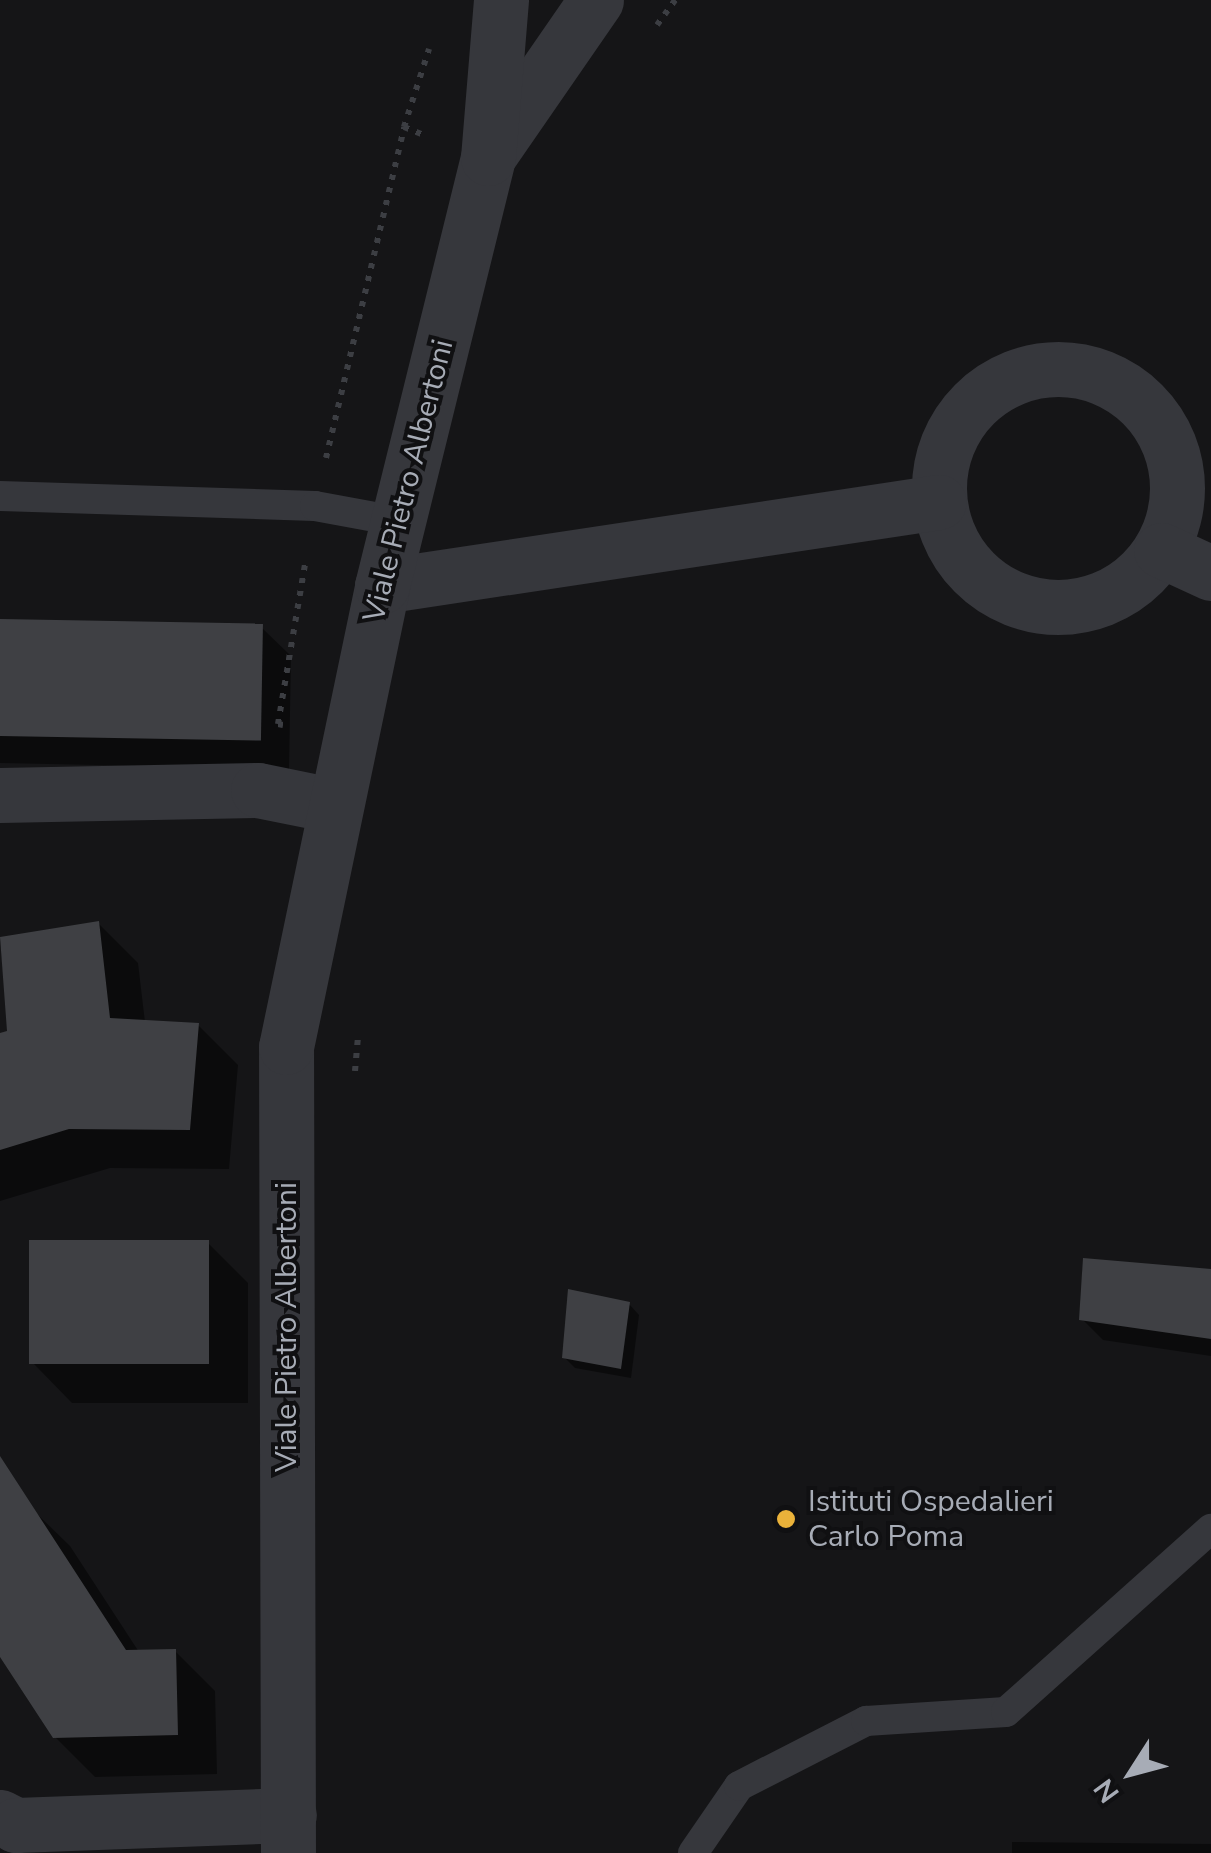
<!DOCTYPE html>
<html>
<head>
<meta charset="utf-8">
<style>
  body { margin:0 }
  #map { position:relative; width:1211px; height:1853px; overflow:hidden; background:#151517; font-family:"Nunito Sans",sans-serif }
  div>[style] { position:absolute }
  .shadow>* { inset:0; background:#0007 }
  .building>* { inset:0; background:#3f4044; transform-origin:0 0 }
  .path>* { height:6px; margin-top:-3px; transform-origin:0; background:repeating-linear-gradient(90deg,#3c3e43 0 5px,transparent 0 13px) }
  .lane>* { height:30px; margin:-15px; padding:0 15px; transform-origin:15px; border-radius:15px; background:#36373c }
  .street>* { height:55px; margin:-27.5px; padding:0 27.5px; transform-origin:27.5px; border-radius:27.5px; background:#36373c }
  .street>.ring { margin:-27.5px; padding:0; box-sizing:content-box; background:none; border:55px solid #36373c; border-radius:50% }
  .dots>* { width:28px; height:28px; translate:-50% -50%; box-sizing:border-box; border:5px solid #101012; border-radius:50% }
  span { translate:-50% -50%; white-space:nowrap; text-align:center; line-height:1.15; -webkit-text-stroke:8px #101012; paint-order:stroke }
  .street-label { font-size:30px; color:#a7acb6 }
  .poi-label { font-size:30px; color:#a7acb6 }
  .left { translate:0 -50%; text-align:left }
  .north { position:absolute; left:1081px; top:1723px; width:100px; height:100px; -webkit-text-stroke:8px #101012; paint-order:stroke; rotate:234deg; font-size:28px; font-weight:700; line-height:40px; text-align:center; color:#a7acb6 }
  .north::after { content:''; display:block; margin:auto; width:35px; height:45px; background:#a7acb6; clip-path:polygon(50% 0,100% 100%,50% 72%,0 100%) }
</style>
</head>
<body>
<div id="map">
  <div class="shadow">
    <div style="clip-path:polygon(0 621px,262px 628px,291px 656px,289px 769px,0 763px)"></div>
    <div style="clip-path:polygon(98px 923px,138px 963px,145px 1022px,198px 1025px,238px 1065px,229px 1169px,110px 1168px,0 1201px,0 1036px,9px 1033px,0 939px)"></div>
    <div style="clip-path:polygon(208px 1243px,248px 1283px,248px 1403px,72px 1403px,33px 1363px)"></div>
    <div style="clip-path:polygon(1211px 1271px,1211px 1356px,1103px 1340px,1082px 1319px)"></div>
    <div style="clip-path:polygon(629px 1304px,639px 1315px,631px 1378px,575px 1368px,564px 1357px)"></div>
    <div style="clip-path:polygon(33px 1510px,70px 1546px,139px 1652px,175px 1651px,215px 1691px,217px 1774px,95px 1777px,55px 1737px,0 1652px,0 1532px)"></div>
    <div style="clip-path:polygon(1012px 1842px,1211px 1844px,1211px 1853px,1012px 1853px)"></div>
  </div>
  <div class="building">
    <div style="left:0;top:619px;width:263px;height:117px;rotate:1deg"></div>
    <div style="clip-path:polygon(99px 921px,110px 1018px,199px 1023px,190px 1130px,69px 1129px,0 1150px,0 1033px,7px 1031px,0 937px)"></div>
    <div style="left:209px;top:1240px;width:124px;height:180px;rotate:90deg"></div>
    <div style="clip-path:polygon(1083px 1258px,1211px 1269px,1211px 1339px,1079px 1320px)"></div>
    <div style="clip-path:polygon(568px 1289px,630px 1302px,621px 1369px,562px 1358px)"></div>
    <div style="clip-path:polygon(0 1456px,126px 1650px,176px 1649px,178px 1735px,53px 1738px,0 1657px)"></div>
  </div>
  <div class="path">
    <div style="left:657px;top:25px;width:31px;rotate:-54deg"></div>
    <div style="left:404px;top:127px;width:24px;rotate:22deg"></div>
    <div style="left:326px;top:458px;width:340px;rotate:-76.7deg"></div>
    <div style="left:404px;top:127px;width:82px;rotate:-72.2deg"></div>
    <div style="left:283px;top:725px;width:5px;rotate:-169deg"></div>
    <div style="left:278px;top:724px;width:167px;rotate:-80.4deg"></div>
    <div style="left:355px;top:1071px;width:33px;rotate:-85deg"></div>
  </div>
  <div class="lane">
    <div style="left:0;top:496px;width:315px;rotate:1.8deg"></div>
    <div style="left:315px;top:506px;width:87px;rotate:10.5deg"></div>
    <div style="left:693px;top:1853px;width:81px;rotate:-55.5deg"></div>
    <div style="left:739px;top:1786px;width:143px;rotate:-27.1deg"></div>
    <div style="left:866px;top:1721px;width:140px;rotate:-3.7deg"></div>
    <div style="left:1006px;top:1712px;width:275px;rotate:-41.8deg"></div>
  </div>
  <div class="street">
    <div style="left:492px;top:151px;width:183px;rotate:-55.4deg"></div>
    <div class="ring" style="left:939px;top:369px;width:183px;height:183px"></div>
    <div style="left:1161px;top:550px;width:55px;rotate:24.7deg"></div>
    <div style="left:382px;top:586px;width:563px;rotate:-8.58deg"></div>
    <div style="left:0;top:795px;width:258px;rotate:-1.1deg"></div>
    <div style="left:258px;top:790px;width:76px;rotate:11.5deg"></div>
    <div style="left:0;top:1817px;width:18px;rotate:27deg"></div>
    <div style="left:16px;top:1825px;width:273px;rotate:-2.1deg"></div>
    <div style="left:288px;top:1853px;width:806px;rotate:-90.14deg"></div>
    <div style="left:286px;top:1047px;width:471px;rotate:-78.2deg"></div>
    <div style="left:382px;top:586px;width:441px;rotate:-76.1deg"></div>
    <div style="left:488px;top:158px;width:159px;rotate:-85.3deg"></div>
  </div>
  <div class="dots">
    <div style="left:786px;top:1519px;background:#eab23a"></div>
  </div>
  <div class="street-label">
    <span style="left:409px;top:481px;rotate:-76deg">Viale Pietro Albertoni</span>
    <span style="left:287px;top:1327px;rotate:-90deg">Viale Pietro Albertoni</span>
  </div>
  <div class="poi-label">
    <span class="left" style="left:808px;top:1519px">Istituti Ospedalieri<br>Carlo Poma</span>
  </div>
  <div class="north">N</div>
</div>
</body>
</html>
